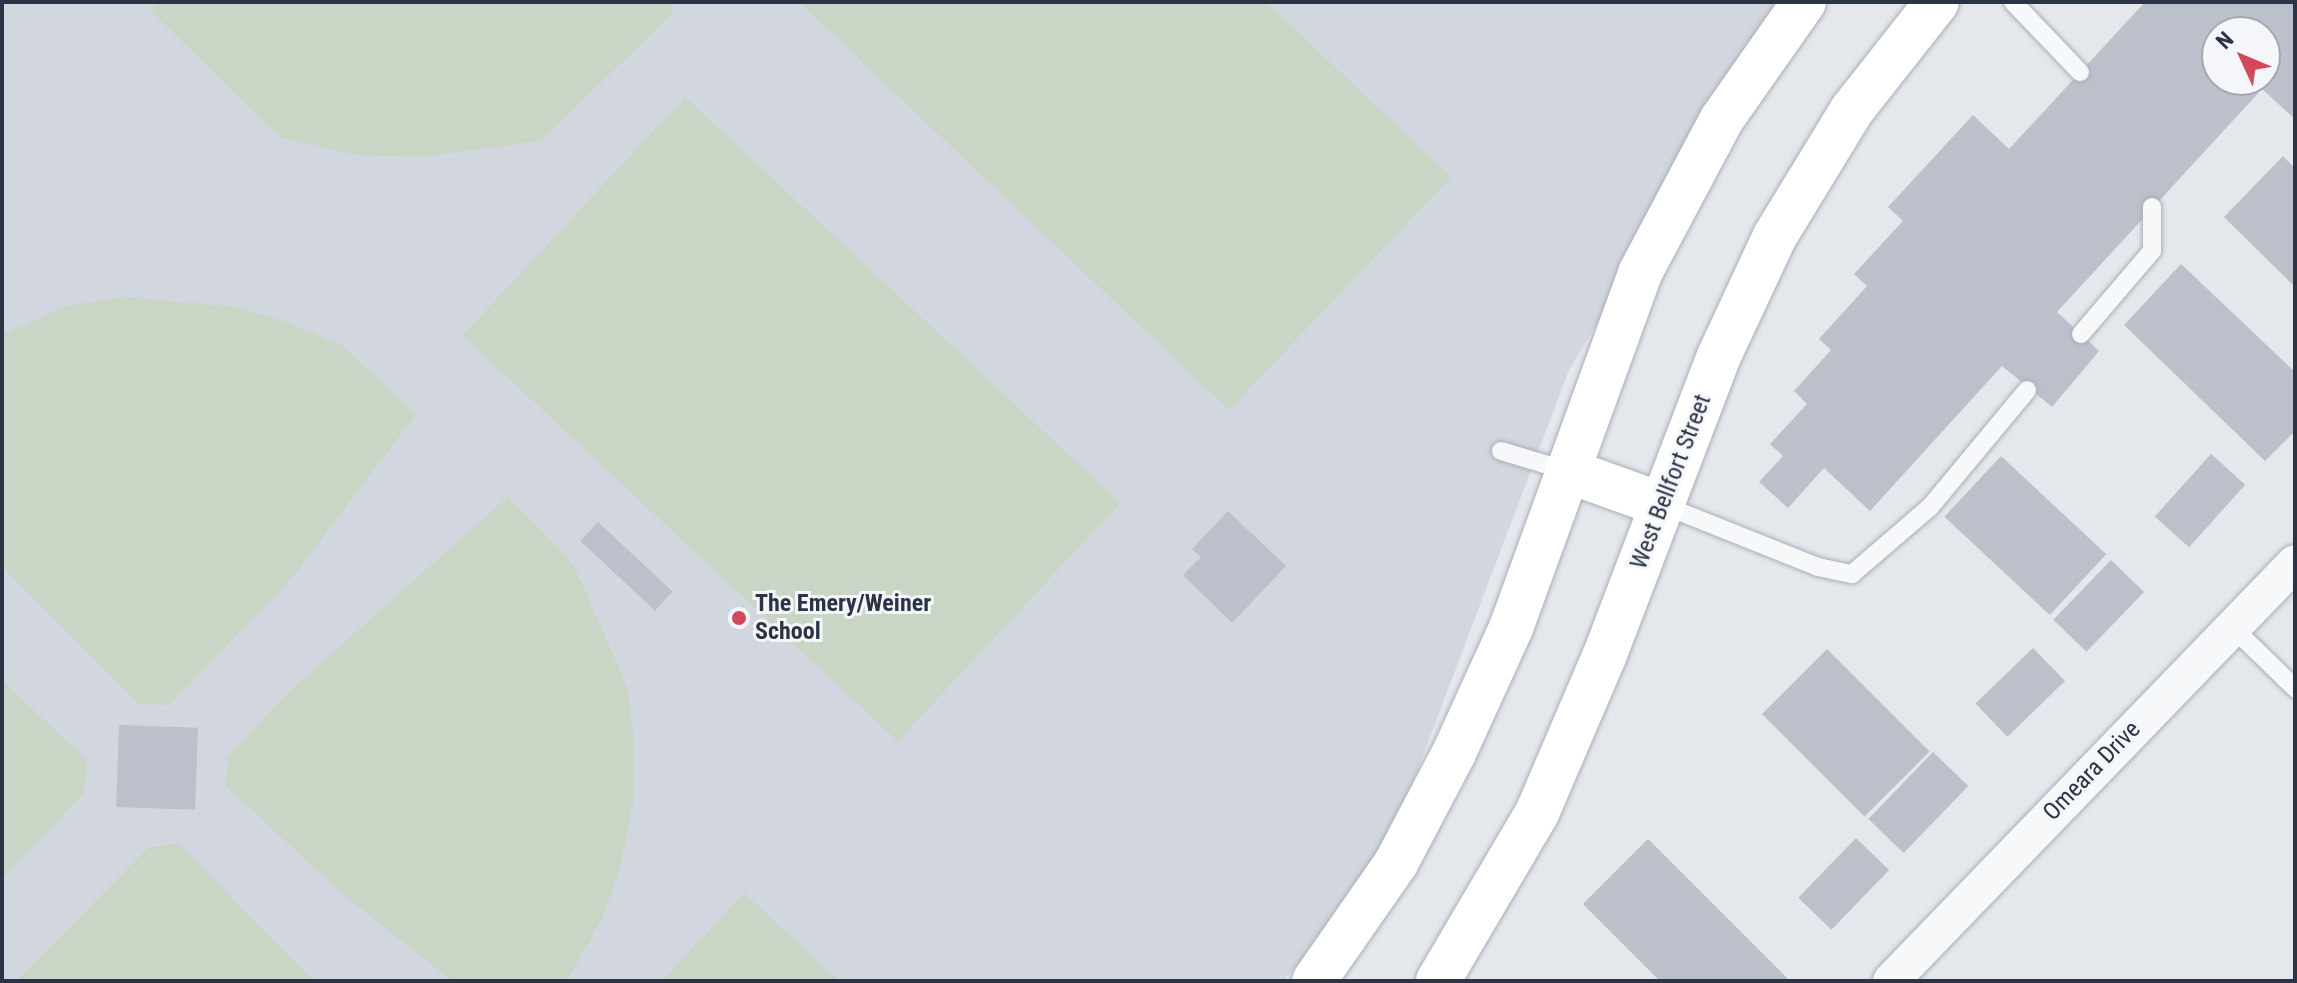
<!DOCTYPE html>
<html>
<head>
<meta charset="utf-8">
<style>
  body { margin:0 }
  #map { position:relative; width:2297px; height:983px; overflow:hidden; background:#e4e7ec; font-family:"Roboto Condensed",sans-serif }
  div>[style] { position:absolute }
  .built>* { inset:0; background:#d2d6de }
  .green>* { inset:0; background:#c9d6c5; transform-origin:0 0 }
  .building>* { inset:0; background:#bbc0ca; transform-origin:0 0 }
  .roads { filter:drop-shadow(0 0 2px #a9aeb7) drop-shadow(0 0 2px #a9aeb7) }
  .lane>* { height:18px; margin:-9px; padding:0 9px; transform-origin:9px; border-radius:9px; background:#f7f8fa }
  .street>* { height:36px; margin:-18px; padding:0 18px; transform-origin:18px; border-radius:18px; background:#f7f8fa }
  .secondary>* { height:44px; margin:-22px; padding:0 22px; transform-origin:22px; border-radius:22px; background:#fff }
  .dots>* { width:22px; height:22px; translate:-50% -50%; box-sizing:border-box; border:4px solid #f4f6f9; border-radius:50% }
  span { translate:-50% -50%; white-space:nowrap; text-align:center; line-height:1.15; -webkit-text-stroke:6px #f4f6f9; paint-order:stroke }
  .street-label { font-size:24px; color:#2b3445 }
  .poi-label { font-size:24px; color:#2b3445; font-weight:700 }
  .left { translate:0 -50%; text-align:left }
  .frame { position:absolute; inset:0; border:4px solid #2b3445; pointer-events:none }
  .north { position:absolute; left:2201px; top:16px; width:80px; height:80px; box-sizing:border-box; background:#f4f6f9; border:2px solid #a4a8b1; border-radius:50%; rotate:314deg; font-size:22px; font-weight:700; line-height:32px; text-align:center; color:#2b3445 }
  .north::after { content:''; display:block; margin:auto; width:28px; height:36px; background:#d1495b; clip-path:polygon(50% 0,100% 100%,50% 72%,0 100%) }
</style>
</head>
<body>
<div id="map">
  <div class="built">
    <div style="clip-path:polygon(2px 2px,1792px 2px,1569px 370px,1381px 866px,1283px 981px,2px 981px)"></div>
  </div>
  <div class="green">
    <div style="clip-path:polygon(157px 2px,671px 2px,673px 13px,540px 141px,421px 157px,358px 155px,281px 138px,151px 11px)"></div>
    <div style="clip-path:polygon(799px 2px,1266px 2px,1451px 177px,1229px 410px)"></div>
    <div style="left:685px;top:97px;width:595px;height:326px;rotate:43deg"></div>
    <div style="clip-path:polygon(124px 297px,236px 307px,287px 322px,341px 345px,416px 414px,293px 577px,169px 705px,138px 704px,2px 566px,2px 334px,68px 306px)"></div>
    <div style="clip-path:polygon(508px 497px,573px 564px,627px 686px,634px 740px,634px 799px,620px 868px,602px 918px,567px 981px,452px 981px,346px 897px,226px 786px,228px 756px,294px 687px)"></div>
    <div style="clip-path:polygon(2px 681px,87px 760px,84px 793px,2px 879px)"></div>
    <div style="clip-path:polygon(178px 843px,314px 981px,17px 981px,148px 848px)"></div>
    <div style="clip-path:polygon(744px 893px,839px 981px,662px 981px)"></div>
  </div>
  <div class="building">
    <div style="clip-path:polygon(evenodd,2145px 2px,2295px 2px,2295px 119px,2262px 89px,2057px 312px,2099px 351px,2052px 407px,2002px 366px,1870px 511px,1824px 468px,1788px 508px,1759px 482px,1783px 456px,1770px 444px,1807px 404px,1794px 391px,1831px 350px,1819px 339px,1867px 286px,1854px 274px,1903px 221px,1888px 207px,1973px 115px,2009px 149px,2145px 2px,2217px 32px,2265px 32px,2265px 80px,2217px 80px,2217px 32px)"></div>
    <div style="clip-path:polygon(2283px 156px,2295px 168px,2295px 287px,2224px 217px)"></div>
    <div style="clip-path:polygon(2181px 264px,2295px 372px,2295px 431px,2265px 461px,2124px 325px)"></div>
    <div style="left:2211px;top:454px;width:46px;height:84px;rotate:42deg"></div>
    <div style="left:2001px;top:456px;width:144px;height:83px;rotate:43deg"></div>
    <div style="clip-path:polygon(1228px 511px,1286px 566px,1232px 623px,1183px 575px,1201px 557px,1192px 549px)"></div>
    <div style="left:598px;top:522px;width:102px;height:26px;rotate:43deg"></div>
    <div style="left:2111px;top:560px;width:46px;height:83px;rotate:44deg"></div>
    <div style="left:2033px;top:648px;width:46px;height:80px;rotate:46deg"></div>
    <div style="left:1827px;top:649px;width:145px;height:92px;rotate:45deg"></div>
    <div style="left:119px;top:725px;width:79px;height:82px;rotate:2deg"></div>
    <div style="left:1933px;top:752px;width:49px;height:93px;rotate:44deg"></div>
    <div style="left:1856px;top:838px;width:46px;height:83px;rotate:44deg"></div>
    <div style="clip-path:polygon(1648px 839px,1788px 979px,1786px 981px,1660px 981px,1583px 904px)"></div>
  </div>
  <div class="roads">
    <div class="lane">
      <div style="left:2013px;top:2px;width:97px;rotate:46.3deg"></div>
      <div style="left:2081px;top:334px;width:109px;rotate:-49.5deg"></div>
      <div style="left:2152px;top:251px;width:44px;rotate:-90deg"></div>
      <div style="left:1501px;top:451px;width:70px;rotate:16.6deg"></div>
      <div style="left:1663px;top:505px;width:167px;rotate:21.8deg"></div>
      <div style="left:1818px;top:567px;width:35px;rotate:12deg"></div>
      <div style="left:1852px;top:574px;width:103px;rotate:-40.7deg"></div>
      <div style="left:1930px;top:507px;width:152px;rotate:-50.3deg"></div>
      <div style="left:2232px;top:627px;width:88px;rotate:44.1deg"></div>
    </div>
    <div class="street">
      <div style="left:1891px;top:981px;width:581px;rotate:-45.98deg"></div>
    </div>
    <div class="secondary">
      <div style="left:1568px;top:471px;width:101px;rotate:19.7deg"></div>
      <div style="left:1314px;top:981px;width:144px;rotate:-55.2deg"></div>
      <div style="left:1396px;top:863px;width:124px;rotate:-62.2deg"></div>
      <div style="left:1454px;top:753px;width:137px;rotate:-65.5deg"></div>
      <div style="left:1511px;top:628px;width:378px;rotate:-70deg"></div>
      <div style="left:1640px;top:273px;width:174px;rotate:-62deg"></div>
      <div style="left:1722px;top:119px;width:143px;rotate:-55deg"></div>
      <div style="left:1438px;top:981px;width:195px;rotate:-59.5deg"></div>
      <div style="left:1537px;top:813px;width:170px;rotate:-66.8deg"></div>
      <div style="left:1604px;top:657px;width:322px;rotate:-69.1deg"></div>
      <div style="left:1719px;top:356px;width:132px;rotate:-65deg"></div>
      <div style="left:1775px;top:236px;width:148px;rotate:-58.6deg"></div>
      <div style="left:1852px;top:110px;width:137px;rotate:-51.8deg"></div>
    </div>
  </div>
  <div class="dots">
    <div style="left:739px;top:618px;background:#d1495b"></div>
  </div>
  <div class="street-label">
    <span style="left:1671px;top:482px;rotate:-69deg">West Bellfort Street</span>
    <span style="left:2092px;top:771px;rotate:-46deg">Omeara Drive</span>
  </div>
  <div class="poi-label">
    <span class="left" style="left:755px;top:618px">The Emery/Weiner<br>School</span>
  </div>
  <div class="frame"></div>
  <div class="north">N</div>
</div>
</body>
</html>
